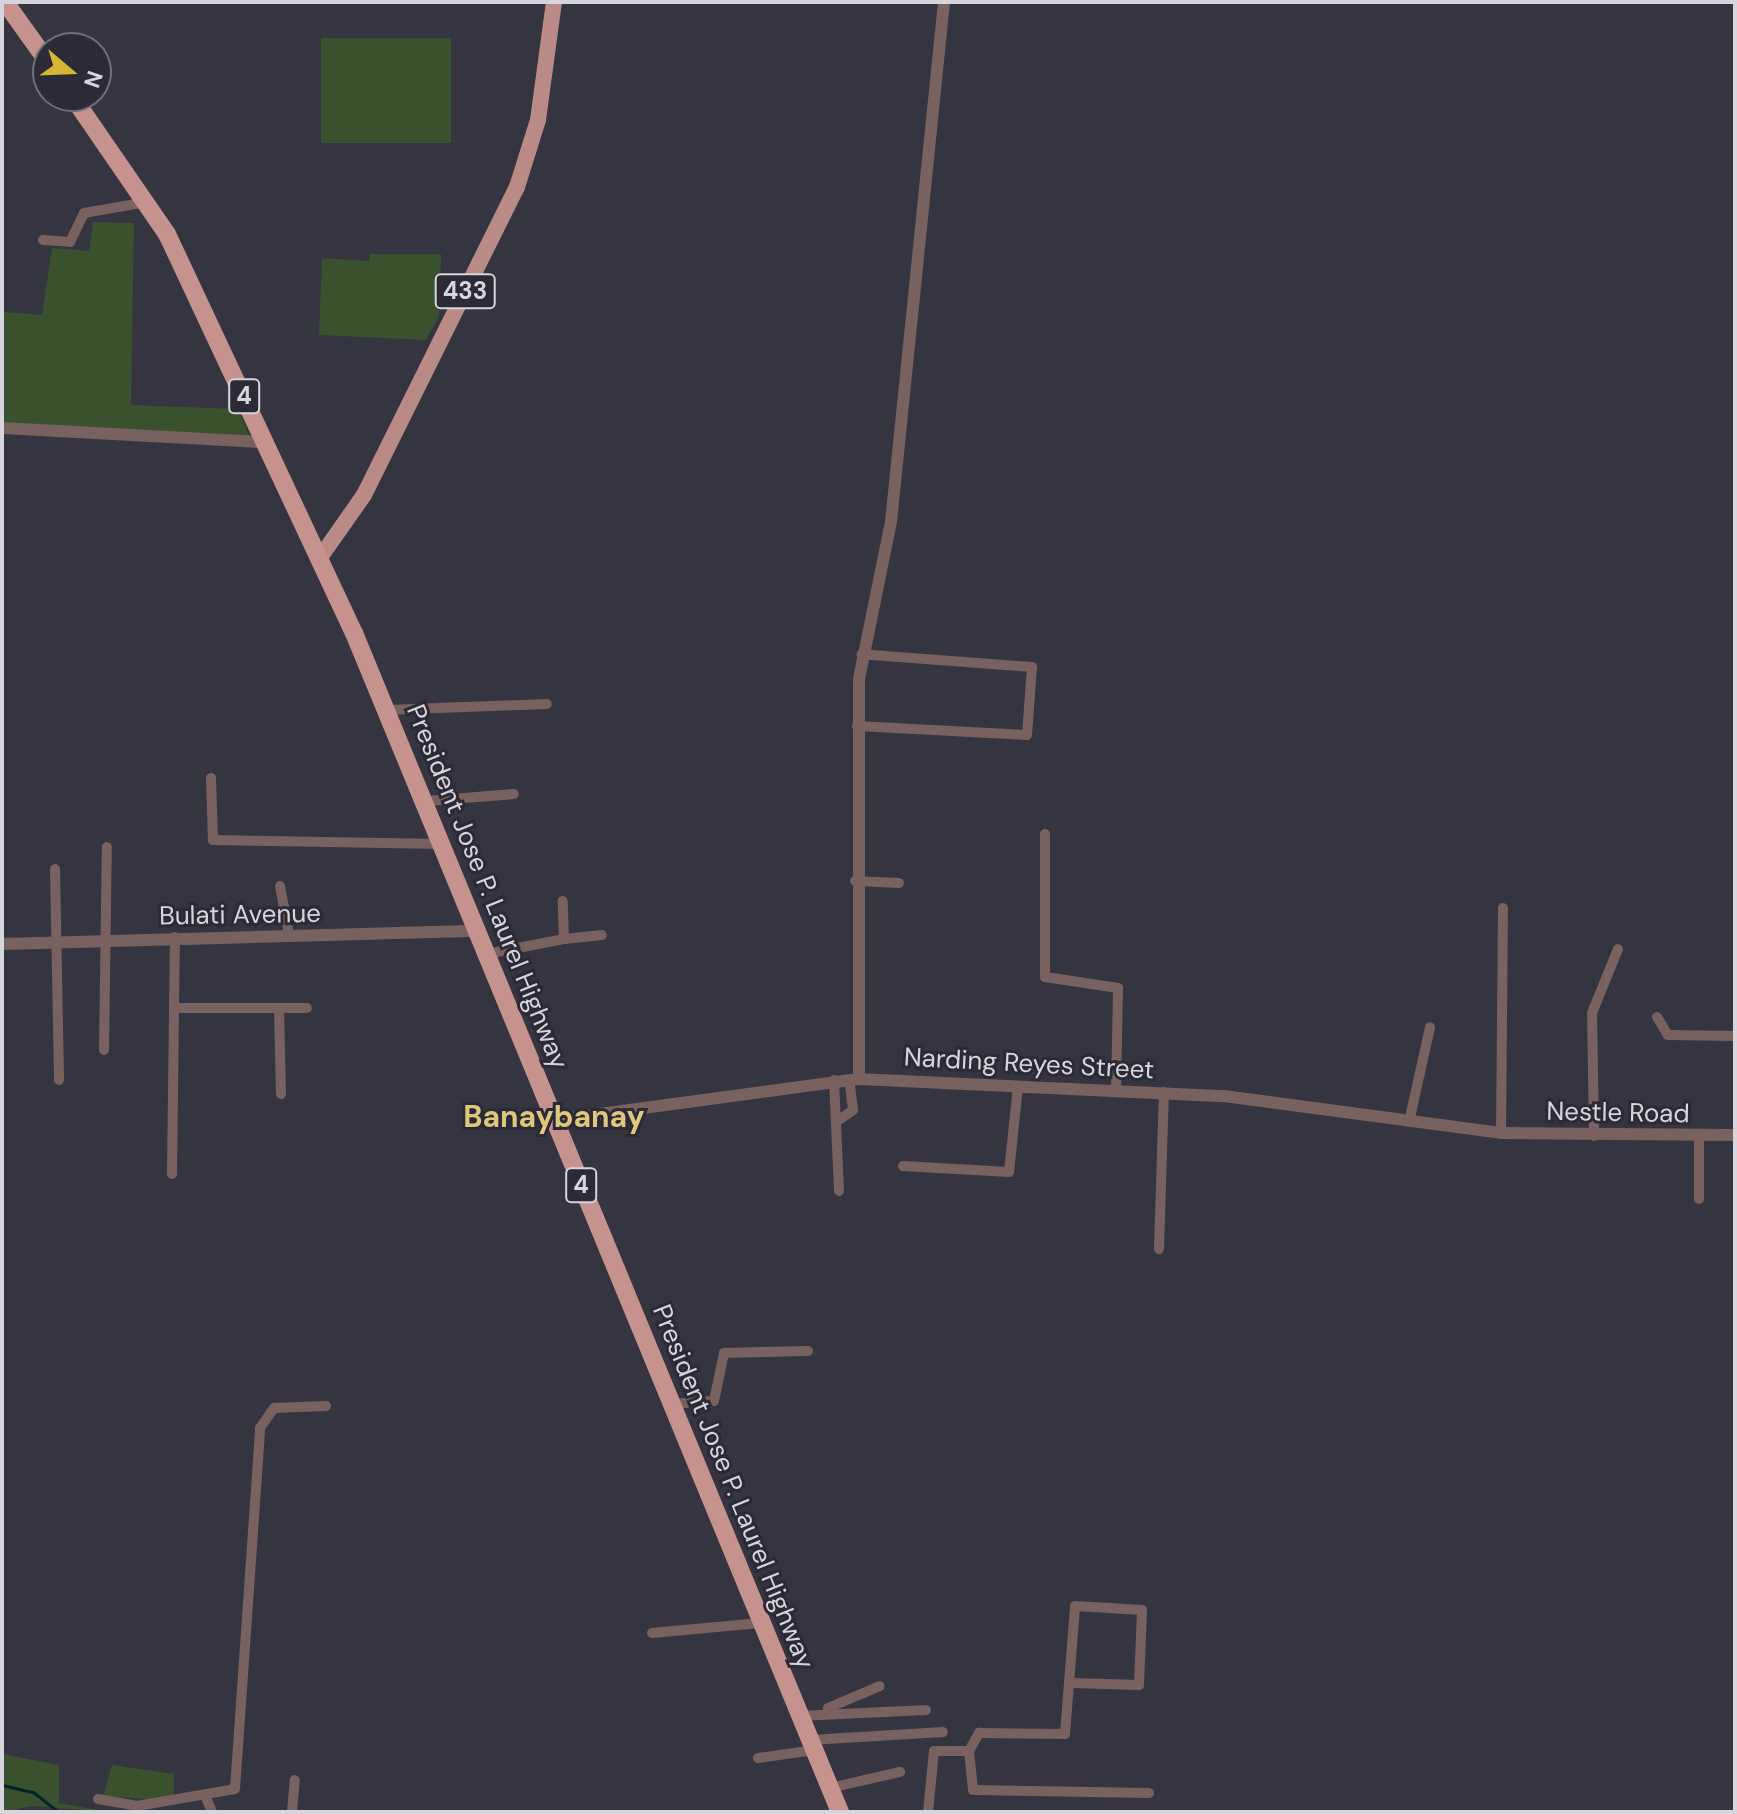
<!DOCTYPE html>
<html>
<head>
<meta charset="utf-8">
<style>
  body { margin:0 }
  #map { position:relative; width:1737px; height:1814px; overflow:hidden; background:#353441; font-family:"DM Sans",sans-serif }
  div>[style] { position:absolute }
  .green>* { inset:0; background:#3a512e; transform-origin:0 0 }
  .stream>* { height:3px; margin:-1.5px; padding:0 1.5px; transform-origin:1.5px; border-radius:1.5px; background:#03232e }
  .minor>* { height:10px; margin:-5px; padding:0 5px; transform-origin:5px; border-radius:5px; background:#78615e }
  .tertiary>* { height:12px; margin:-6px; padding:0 6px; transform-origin:6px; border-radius:6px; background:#78615e }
  .primary>* { height:16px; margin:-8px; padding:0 8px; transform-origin:8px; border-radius:8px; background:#ba8a86 }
  .trunk>* { height:18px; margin:-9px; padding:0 9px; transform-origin:9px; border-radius:9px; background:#c6928e }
  span { translate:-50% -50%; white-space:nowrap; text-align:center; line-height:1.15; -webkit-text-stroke:6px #2b2a36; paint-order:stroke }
  .shield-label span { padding:2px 6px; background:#2b2a36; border:2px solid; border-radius:6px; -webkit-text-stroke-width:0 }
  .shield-label { font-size:24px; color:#d6d5de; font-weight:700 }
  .street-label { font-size:26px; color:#d6d5de }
  .quarter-label { font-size:30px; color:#dfc87b; font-weight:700 }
  .frame { position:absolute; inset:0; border:4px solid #d6d5de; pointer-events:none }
  .north { position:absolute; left:32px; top:32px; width:80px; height:80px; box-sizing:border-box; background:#2b2a36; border:2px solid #6f6e79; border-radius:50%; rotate:109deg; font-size:22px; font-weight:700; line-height:32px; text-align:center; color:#d6d5de }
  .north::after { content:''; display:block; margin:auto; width:28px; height:36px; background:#d6b534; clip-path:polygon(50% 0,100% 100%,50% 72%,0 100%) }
</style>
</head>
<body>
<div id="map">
  <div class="green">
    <div style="left:321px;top:38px;width:130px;height:105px"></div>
    <div style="clip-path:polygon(93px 222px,134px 223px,131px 405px,238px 409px,251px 440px,2px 427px,2px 312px,42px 315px,52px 248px,89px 251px)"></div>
    <div style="clip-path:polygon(370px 254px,441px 254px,439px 316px,426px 340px,319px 335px,322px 258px,369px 261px)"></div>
    <div style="clip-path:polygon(2px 1754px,59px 1765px,59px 1803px,108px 1812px,32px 1806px,2px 1812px)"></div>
    <div style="clip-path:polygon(112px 1765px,174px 1774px,174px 1801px,103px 1796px)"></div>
  </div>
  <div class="stream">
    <div style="left:2px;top:1785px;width:32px;rotate:13deg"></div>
    <div style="left:33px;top:1792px;width:33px;rotate:38deg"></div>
  </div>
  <div class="minor">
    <div style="left:43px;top:240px;width:27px;rotate:4deg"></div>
    <div style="left:70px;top:242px;width:32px;rotate:-64deg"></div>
    <div style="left:84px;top:213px;width:65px;rotate:-9.8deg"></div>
    <div style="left:388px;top:710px;width:159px;rotate:-2.2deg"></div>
    <div style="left:857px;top:726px;width:170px;rotate:3deg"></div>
    <div style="left:1027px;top:735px;width:68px;rotate:-85.8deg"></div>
    <div style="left:1032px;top:667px;width:171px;rotate:-175.7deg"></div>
    <div style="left:211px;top:778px;width:62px;rotate:88.2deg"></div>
    <div style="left:213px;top:840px;width:230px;rotate:1deg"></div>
    <div style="left:426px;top:801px;width:88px;rotate:-4.5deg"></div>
    <div style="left:1045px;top:834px;width:143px;rotate:90deg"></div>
    <div style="left:1045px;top:977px;width:74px;rotate:8.6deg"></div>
    <div style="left:1118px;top:988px;width:102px;rotate:91.1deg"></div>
    <div style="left:55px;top:869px;width:211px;rotate:88.9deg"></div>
    <div style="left:855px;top:881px;width:44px;rotate:2.6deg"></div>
    <div style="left:280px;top:886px;width:50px;rotate:79.6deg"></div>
    <div style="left:564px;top:939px;width:38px;rotate:-6deg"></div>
    <div style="left:487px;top:954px;width:78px;rotate:-11deg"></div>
    <div style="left:564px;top:939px;width:38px;rotate:-92deg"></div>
    <div style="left:176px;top:1008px;width:131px"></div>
    <div style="left:279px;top:1008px;width:86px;rotate:88.7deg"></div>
    <div style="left:1657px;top:1017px;width:21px;rotate:59deg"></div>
    <div style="left:1668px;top:1035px;width:67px;rotate:0.9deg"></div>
    <div style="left:104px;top:1050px;width:203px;rotate:-89.2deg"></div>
    <div style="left:834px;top:1080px;width:111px;rotate:87.4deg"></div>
    <div style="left:836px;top:1122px;width:21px;rotate:-35deg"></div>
    <div style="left:853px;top:1110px;width:31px;rotate:-97deg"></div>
    <div style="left:1409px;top:1122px;width:97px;rotate:-77.5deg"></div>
    <div style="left:1501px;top:1133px;width:225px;rotate:-89.5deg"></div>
    <div style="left:1699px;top:1135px;width:64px;rotate:90deg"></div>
    <div style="left:1594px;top:1136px;width:123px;rotate:-90.9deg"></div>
    <div style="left:1592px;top:1013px;width:69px;rotate:-67.9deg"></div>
    <div style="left:903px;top:1166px;width:106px;rotate:3.2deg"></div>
    <div style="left:1009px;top:1172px;width:85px;rotate:-84deg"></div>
    <div style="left:172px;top:1174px;width:237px;rotate:-89.3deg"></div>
    <div style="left:1159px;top:1249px;width:157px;rotate:-88.2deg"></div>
    <div style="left:671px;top:1404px;width:43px;rotate:-4deg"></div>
    <div style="left:714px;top:1401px;width:49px;rotate:-78.2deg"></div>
    <div style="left:724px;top:1353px;width:84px;rotate:-1.4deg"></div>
    <div style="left:652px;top:1633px;width:108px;rotate:-5.3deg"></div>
    <div style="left:828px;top:1708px;width:56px;rotate:-22.9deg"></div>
    <div style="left:799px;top:1716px;width:127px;rotate:-2.7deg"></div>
    <div style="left:810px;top:1740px;width:133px;rotate:-3.4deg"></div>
    <div style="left:969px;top:1751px;width:21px;rotate:-61deg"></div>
    <div style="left:979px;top:1733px;width:86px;rotate:0.7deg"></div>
    <div style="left:1065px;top:1734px;width:128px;rotate:-85.5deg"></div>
    <div style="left:1075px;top:1606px;width:67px;rotate:3.4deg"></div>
    <div style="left:1142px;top:1610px;width:75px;rotate:92.3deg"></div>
    <div style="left:1139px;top:1685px;width:67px;rotate:-178.3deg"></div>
    <div style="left:758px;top:1758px;width:57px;rotate:-8.1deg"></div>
    <div style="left:830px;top:1788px;width:72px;rotate:-12.9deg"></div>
    <div style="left:98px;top:1799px;width:40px;rotate:10deg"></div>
    <div style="left:137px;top:1806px;width:99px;rotate:-9.8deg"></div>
    <div style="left:235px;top:1789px;width:362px;rotate:-86deg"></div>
    <div style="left:260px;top:1428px;width:24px;rotate:-55deg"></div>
    <div style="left:274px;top:1408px;width:52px;rotate:-2.2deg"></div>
    <div style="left:207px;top:1800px;width:13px;rotate:67deg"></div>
    <div style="left:292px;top:1812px;width:32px;rotate:-85deg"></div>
    <div style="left:928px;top:1812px;width:61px;rotate:-84.4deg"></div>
    <div style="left:934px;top:1751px;width:35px"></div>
    <div style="left:969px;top:1751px;width:39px;rotate:84deg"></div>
    <div style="left:973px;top:1790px;width:176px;rotate:1deg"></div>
  </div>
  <div class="tertiary">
    <div style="left:2px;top:428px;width:262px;rotate:3.1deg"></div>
    <div style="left:2px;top:944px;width:476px;rotate:-1.6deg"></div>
    <div style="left:859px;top:1079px;width:400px;rotate:-90deg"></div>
    <div style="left:859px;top:679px;width:160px;rotate:-78.5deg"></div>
    <div style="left:891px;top:522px;width:523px;rotate:-84.18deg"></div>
    <div style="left:555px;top:1120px;width:307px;rotate:-7.7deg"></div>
    <div style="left:859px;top:1079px;width:365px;rotate:2.7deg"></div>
    <div style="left:1224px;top:1096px;width:279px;rotate:7.6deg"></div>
    <div style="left:1501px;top:1133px;width:234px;rotate:0.5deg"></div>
  </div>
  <div class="primary">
    <div style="left:319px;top:559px;width:78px;rotate:-54.9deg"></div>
    <div style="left:364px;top:495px;width:344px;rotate:-63.6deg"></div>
    <div style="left:517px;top:187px;width:70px;rotate:-72.6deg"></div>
    <div style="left:538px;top:120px;width:119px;rotate:-82.3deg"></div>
  </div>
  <div class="trunk">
    <div style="left:5px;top:2px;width:74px;rotate:54.4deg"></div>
    <div style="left:72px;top:96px;width:168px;rotate:55.5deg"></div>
    <div style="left:167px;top:234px;width:441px;rotate:64.9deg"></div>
    <div style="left:354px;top:633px;width:1275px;rotate:67.6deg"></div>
  </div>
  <div class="shield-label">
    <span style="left:465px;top:291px">433</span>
    <span style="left:244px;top:396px">4</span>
    <span style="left:581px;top:1185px">4</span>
  </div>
  <div class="street-label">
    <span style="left:487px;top:887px;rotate:68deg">President Jose P. Laurel Highway</span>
    <span style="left:240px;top:915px;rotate:-1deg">Bulati Avenue</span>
    <span style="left:1029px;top:1064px;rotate:3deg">Narding Reyes Street</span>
    <span style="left:1618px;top:1113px;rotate:1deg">Nestle Road</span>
    <span style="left:733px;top:1487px;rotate:68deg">President Jose P. Laurel Highway</span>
  </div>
  <div class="quarter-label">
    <span style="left:554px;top:1117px">Banaybanay</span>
  </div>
  <div class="frame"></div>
  <div class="north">N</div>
</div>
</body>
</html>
